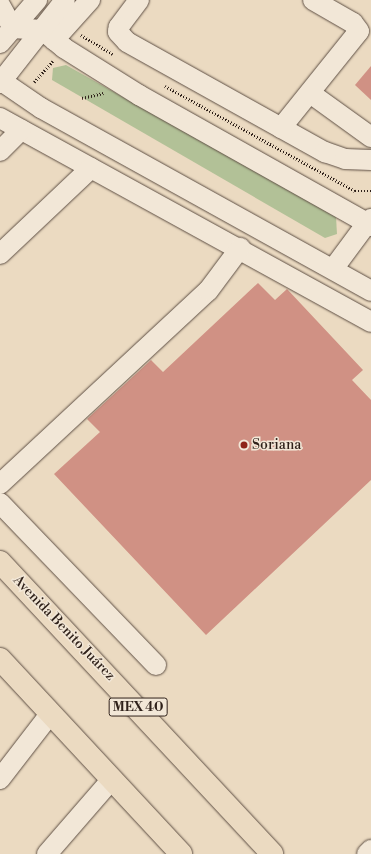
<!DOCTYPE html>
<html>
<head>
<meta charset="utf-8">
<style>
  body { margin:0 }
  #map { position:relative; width:371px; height:854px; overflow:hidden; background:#ebdac1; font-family:"Libre Bodoni",serif }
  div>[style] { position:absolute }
  .green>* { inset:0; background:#b2c197 }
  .building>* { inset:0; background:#d09184 }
  .path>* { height:2.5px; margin-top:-1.25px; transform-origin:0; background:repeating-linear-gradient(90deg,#2f211a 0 1px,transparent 0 3px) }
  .roads { filter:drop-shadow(0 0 1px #5e4f44) drop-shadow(0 0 1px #5e4f44) }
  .minor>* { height:20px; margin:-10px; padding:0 10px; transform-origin:10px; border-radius:10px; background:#f2e7d7 }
  .major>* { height:22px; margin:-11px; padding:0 11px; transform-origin:11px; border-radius:11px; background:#ebdac1 }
  .dots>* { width:11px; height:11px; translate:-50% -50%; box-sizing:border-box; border:2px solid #f2e7d7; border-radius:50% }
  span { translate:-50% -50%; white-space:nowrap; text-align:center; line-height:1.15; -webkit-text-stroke:3px #f2e7d7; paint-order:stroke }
  .shield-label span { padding:1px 3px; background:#f2e7d7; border:1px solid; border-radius:3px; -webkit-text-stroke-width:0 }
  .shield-label { font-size:13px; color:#2f211a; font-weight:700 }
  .poi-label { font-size:14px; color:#2f211a }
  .left { translate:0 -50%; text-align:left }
  .street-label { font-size:14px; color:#2f211a }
</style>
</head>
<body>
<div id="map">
  <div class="green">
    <div style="clip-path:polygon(66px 65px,336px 217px,337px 234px,325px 238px,52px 80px,53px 68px)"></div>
  </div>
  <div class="building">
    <div style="clip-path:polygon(371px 66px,371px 100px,355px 85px)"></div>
    <div style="clip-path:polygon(258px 283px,275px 300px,287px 289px,363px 370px,352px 380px,371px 400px,371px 480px,206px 635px,54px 474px,100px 432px,87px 419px,151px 360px,163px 372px)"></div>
  </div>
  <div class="path">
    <div style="left:81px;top:35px;width:37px;rotate:31deg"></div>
    <div style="left:34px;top:82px;width:28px;rotate:-48deg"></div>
    <div style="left:165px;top:86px;width:217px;rotate:28.9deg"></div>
    <div style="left:355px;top:191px;width:16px"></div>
    <div style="left:82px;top:98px;width:22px;rotate:-13deg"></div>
  </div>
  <div class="roads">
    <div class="minor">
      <div style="left:139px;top:0;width:34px;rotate:127deg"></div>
      <div style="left:119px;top:27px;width:5px;rotate:101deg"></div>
      <div style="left:118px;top:32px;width:13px;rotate:48deg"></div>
      <div style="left:127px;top:42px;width:227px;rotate:29.1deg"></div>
      <div style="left:325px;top:152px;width:21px;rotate:19deg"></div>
      <div style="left:345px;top:159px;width:26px;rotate:2deg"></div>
      <div style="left:0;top:5px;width:26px;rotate:61deg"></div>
      <div style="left:13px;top:28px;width:29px;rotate:4deg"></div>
      <div style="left:42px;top:30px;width:28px;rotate:39deg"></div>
      <div style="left:64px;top:48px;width:89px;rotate:32.1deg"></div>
      <div style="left:139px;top:95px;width:261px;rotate:29.3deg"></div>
      <div style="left:367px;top:223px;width:6px;rotate:-45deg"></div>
      <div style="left:54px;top:40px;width:54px;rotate:-48deg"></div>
      <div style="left:0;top:43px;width:57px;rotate:-49.3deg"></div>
      <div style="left:0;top:80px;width:50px;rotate:34.3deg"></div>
      <div style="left:41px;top:108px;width:377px;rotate:29deg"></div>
      <div style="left:0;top:83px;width:105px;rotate:-51.9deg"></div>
      <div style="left:310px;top:93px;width:75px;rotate:35.8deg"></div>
      <div style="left:0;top:118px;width:423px;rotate:28.8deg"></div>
      <div style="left:281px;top:128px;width:124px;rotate:-51.2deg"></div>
      <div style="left:359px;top:31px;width:10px;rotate:-127deg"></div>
      <div style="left:353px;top:23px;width:46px;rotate:-150.1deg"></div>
      <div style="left:0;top:151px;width:30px;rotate:-45deg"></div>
      <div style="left:0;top:254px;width:125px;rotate:-43.4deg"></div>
      <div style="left:333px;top:269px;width:57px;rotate:-53.5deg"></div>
      <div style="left:367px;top:223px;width:5px;rotate:37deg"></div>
      <div style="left:0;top:484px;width:284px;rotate:-42.9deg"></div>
      <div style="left:208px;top:291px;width:54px;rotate:-53.3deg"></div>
      <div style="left:0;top:503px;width:225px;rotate:46.1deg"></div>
      <div style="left:0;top:779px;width:82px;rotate:-52.4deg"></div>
      <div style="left:47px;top:854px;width:98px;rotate:-49.1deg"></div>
      <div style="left:367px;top:854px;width:6px;rotate:-45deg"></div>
    </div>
    <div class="major">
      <div style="left:0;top:562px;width:399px;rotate:47deg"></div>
      <div style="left:0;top:659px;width:266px;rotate:47.1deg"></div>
    </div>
  </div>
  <div class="dots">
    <div style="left:244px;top:445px;background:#8f2418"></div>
  </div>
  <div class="shield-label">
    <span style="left:138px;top:707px">MEX 40</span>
  </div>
  <div class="poi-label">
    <span class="left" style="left:252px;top:445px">Soriana</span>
  </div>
  <div class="street-label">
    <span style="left:64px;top:628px;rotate:46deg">Avenida Benito Juárez</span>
  </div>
</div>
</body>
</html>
